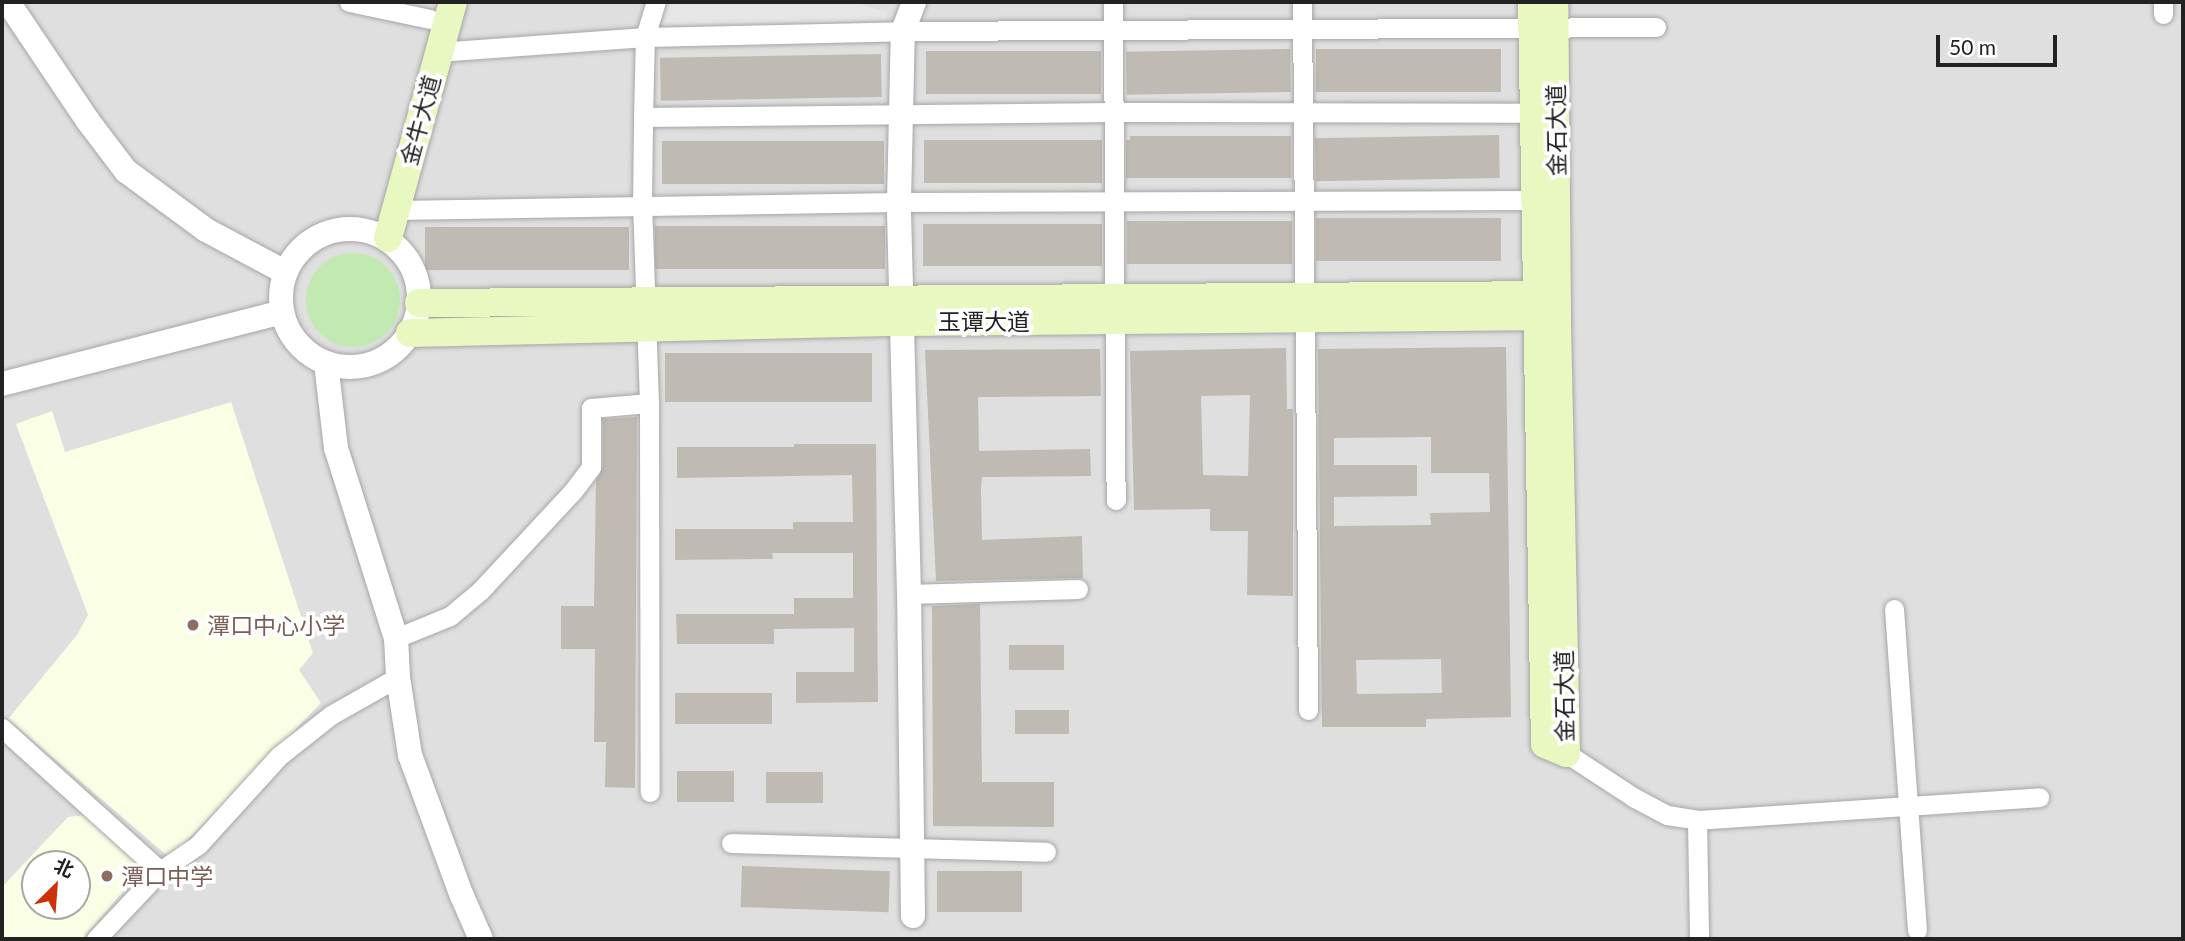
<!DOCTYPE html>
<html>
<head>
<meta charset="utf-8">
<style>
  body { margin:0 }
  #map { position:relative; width:2185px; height:941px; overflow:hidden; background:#f1f1e9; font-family:Lato,"Noto Sans SC",sans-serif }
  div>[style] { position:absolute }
  .residential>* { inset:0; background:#e0dfdf }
  .education>* { inset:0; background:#f9fee5 }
  .grass>* { inset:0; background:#c1e9b1 }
  .round { border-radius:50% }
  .parking>* { inset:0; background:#e6e6e6 }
  .building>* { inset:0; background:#bfbab2; transform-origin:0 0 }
  .roads { filter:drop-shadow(0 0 2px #a6a6a6) drop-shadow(0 0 2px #a6a6a6) }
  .minor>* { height:19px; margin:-9.5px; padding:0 9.5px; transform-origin:9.5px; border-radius:9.5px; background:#fff }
  .tertiary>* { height:24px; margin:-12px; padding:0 12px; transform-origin:12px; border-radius:12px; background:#fff }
  .tertiary>.ring { margin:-12px; padding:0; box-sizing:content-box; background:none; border:24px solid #fff; border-radius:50% }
  .secondary>* { height:28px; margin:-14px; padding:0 14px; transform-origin:14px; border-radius:14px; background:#e9f8c0 }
  .dots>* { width:19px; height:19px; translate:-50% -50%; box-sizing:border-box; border:4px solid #fff; border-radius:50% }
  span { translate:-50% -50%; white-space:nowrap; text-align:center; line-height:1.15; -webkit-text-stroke:7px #fff; paint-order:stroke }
  .street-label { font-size:23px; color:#222 }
  .education-label { font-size:23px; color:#785e54 }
  .left { translate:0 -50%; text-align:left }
  .frame { position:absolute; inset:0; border:4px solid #222; pointer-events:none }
  .north { position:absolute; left:21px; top:850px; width:70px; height:70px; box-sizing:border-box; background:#fff; border:2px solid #a7a7a7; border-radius:50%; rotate:25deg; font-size:19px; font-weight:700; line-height:28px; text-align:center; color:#222 }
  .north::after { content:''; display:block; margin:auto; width:24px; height:32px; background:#cd3206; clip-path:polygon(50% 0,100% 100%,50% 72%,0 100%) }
  .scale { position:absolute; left:1936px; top:35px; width:121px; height:32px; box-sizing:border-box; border:4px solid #222; border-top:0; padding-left:9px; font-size:21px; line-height:24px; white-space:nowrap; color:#222; -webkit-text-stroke:5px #fff; paint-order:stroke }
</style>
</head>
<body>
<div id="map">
  <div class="residential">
    <div style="clip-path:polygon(evenodd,2px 2px,2183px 2px,2183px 939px,2px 939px,2px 2px,35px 864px,77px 864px,77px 906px,35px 906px,35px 864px)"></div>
  </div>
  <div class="education">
    <div style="clip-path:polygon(231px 402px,313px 653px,299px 670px,321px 703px,170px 858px,8px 719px,77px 635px,88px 615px,16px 424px,52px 411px,65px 452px)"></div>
    <div style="clip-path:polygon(evenodd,85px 815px,146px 865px,82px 939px,2px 939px,2px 887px,68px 817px,85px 815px,35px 864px,77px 864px,77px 906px,35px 906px,35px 864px)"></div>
  </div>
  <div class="grass">
    <div class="round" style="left:306px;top:253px;width:94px;height:94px"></div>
  </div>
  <div class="parking">
    <div style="clip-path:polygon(666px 2px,852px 2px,887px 12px,886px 21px,657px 29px)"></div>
  </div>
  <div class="building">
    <div style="left:1290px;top:49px;width:43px;height:164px;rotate:89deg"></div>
    <div style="left:1316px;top:49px;width:185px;height:43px"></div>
    <div style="left:926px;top:51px;width:175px;height:43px"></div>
    <div style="left:881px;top:54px;width:43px;height:221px;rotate:89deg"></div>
    <div style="left:1499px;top:135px;width:43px;height:184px;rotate:89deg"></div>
    <div style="clip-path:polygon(1130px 136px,1291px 136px,1291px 178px,1126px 178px,1126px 140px,1130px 140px)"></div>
    <div style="left:1102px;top:140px;width:43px;height:178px;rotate:90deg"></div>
    <div style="left:884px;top:141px;width:43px;height:222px;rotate:90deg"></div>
    <div style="left:1316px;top:218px;width:185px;height:43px"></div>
    <div style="left:1292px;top:221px;width:43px;height:165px;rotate:90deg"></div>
    <div style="left:923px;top:224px;width:179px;height:42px"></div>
    <div style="left:655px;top:226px;width:230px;height:43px"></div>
    <div style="left:629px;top:227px;width:43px;height:204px;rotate:90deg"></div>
    <div style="clip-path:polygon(evenodd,1506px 347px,1511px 717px,1426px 719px,1426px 727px,1322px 727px,1318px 349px,1506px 347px,1431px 437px,1431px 473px,1489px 473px,1490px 512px,1430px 513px,1431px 525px,1334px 526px,1334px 497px,1417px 496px,1417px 465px,1334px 465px,1334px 438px,1431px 437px,1506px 347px,1441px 659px,1442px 693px,1357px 694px,1356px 660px,1441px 659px)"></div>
    <div style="clip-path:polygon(evenodd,1286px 348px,1287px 409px,1293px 409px,1293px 596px,1247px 595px,1248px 531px,1210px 531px,1210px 509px,1134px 510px,1130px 351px,1286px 348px,1250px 395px,1248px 476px,1203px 475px,1201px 396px,1250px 395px)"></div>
    <div style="clip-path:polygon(1100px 349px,1101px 396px,978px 397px,979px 451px,1090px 449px,1091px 476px,982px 477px,981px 489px,982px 540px,1082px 536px,1083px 578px,936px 581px,925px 350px)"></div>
    <div style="left:665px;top:353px;width:207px;height:49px"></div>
    <div style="clip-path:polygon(637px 417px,635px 788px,605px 787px,606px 742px,594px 742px,595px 649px,561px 649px,561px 606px,594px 606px,596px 480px,603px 467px,603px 419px)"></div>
    <div style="clip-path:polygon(794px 444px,876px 444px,878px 702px,796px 703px,796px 672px,854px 672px,854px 628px,774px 629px,774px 644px,677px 644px,676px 614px,794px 614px,794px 598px,853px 598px,853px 553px,772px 553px,773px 559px,675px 560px,675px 529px,793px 529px,793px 522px,853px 522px,852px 475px,677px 478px,677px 447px,794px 447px)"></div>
    <div style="clip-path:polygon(980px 604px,982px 782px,1054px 782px,1054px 827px,933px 826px,932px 606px)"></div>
    <div style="left:1009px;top:645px;width:55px;height:25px"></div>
    <div style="left:675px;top:693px;width:97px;height:31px"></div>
    <div style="left:1015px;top:710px;width:54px;height:24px"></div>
    <div style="left:677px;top:771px;width:57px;height:31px"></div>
    <div style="left:766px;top:772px;width:57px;height:31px"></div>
    <div style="left:742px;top:866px;width:148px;height:41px;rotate:2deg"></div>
    <div style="left:1022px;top:871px;width:41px;height:85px;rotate:90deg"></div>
  </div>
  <div class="roads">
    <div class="minor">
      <div style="left:349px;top:2px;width:83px;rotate:11.9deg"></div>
      <div style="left:1113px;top:2px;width:498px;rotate:89.7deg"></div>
      <div style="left:1302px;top:2px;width:708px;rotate:89.51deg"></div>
      <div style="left:2163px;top:2px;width:12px;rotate:90deg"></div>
      <div style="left:437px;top:52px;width:209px;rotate:-4.1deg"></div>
      <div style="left:645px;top:37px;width:258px;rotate:-1.3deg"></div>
      <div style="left:903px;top:31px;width:753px;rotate:-0.3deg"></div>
      <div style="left:643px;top:117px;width:470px;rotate:-0.6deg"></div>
      <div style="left:1113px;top:112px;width:419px;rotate:0.1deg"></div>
      <div style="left:396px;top:210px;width:503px;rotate:-0.91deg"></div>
      <div style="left:899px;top:202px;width:635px;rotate:-0.18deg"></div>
      <div style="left:649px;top:403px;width:389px;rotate:89.9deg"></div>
      <div style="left:909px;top:594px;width:169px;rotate:-1.7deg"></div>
      <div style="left:1894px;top:609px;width:322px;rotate:85.9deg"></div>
      <div style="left:396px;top:638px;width:58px;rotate:-22.2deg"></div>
      <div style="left:450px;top:616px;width:39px;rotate:-40deg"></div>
      <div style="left:480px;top:591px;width:137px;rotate:-47.1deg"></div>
      <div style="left:573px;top:491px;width:30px;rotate:-53deg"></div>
      <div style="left:591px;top:467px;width:59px;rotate:-90deg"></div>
      <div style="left:591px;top:408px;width:58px;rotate:-4.9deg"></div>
      <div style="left:649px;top:403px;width:198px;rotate:-92deg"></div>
      <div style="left:642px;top:205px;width:88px;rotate:-89.3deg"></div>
      <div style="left:643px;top:117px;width:80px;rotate:-88.6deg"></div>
      <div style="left:645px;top:37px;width:37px;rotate:-73deg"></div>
      <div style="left:2px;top:728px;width:213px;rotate:42.1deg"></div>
      <div style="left:1566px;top:753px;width:80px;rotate:33.3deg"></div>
      <div style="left:1633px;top:797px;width:38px;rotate:28deg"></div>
      <div style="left:1667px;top:815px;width:30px;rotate:9deg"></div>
      <div style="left:1697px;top:820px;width:343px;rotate:-3.8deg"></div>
      <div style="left:1697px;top:820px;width:119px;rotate:89deg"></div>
      <div style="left:731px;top:843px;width:315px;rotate:1.6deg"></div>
      <div style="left:96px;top:939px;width:93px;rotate:-46.7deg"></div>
      <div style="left:160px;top:871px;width:46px;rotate:-34.4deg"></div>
      <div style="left:198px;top:845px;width:120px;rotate:-47.7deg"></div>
      <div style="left:279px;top:756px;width:66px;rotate:-38.3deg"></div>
      <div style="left:331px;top:715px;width:77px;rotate:-29.6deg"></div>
    </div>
    <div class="tertiary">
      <div style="left:8px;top:2px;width:143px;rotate:56.1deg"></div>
      <div style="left:88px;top:121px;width:63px;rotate:52.8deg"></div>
      <div style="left:126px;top:171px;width:99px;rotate:36.4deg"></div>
      <div style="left:206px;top:230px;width:89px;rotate:28deg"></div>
      <div class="ring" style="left:281px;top:229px;width:114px;height:114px"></div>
      <div style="left:326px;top:363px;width:86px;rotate:83.3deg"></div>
      <div style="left:336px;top:448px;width:199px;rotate:72.5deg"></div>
      <div style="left:396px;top:638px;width:39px;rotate:87deg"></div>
      <div style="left:398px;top:677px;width:79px;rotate:81.3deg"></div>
      <div style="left:410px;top:755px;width:150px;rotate:69.8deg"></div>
      <div style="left:462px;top:896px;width:47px;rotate:66.2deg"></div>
      <div style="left:2px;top:384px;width:289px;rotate:-14.4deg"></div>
      <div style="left:913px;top:916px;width:322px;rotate:-90.7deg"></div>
      <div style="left:909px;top:594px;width:392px;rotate:-91.5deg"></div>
      <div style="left:899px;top:202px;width:171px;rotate:-88.7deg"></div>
      <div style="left:903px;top:31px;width:31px;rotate:-69deg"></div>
    </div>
    <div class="secondary">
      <div style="left:1532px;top:2px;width:742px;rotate:89deg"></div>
      <div style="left:1545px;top:744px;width:23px;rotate:23deg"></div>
      <div style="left:1566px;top:753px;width:437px;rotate:-91.2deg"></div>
      <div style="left:1557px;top:316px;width:314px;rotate:-90.5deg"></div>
      <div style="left:388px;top:238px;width:245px;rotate:-74.6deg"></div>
      <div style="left:419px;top:303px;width:1135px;rotate:-0.4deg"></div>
      <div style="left:410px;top:333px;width:491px;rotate:-1.3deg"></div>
      <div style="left:901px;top:322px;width:654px;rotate:-0.53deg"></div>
    </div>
  </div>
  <div class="dots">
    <div style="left:193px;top:625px;background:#8d6e63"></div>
    <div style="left:107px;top:876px;background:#8d6e63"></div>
  </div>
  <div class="street-label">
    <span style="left:420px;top:120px;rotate:-75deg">金牛大道</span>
    <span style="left:1556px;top:130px;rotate:-91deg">金石大道</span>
    <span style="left:984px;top:321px">玉谭大道</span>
    <span style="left:1564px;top:696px;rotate:-91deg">金石大道</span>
  </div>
  <div class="education-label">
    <span class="left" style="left:207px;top:625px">潭口中心小学</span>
    <span class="left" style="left:121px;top:876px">潭口中学</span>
  </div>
  <div class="frame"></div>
  <div class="north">北</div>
  <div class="scale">50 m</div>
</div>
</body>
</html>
